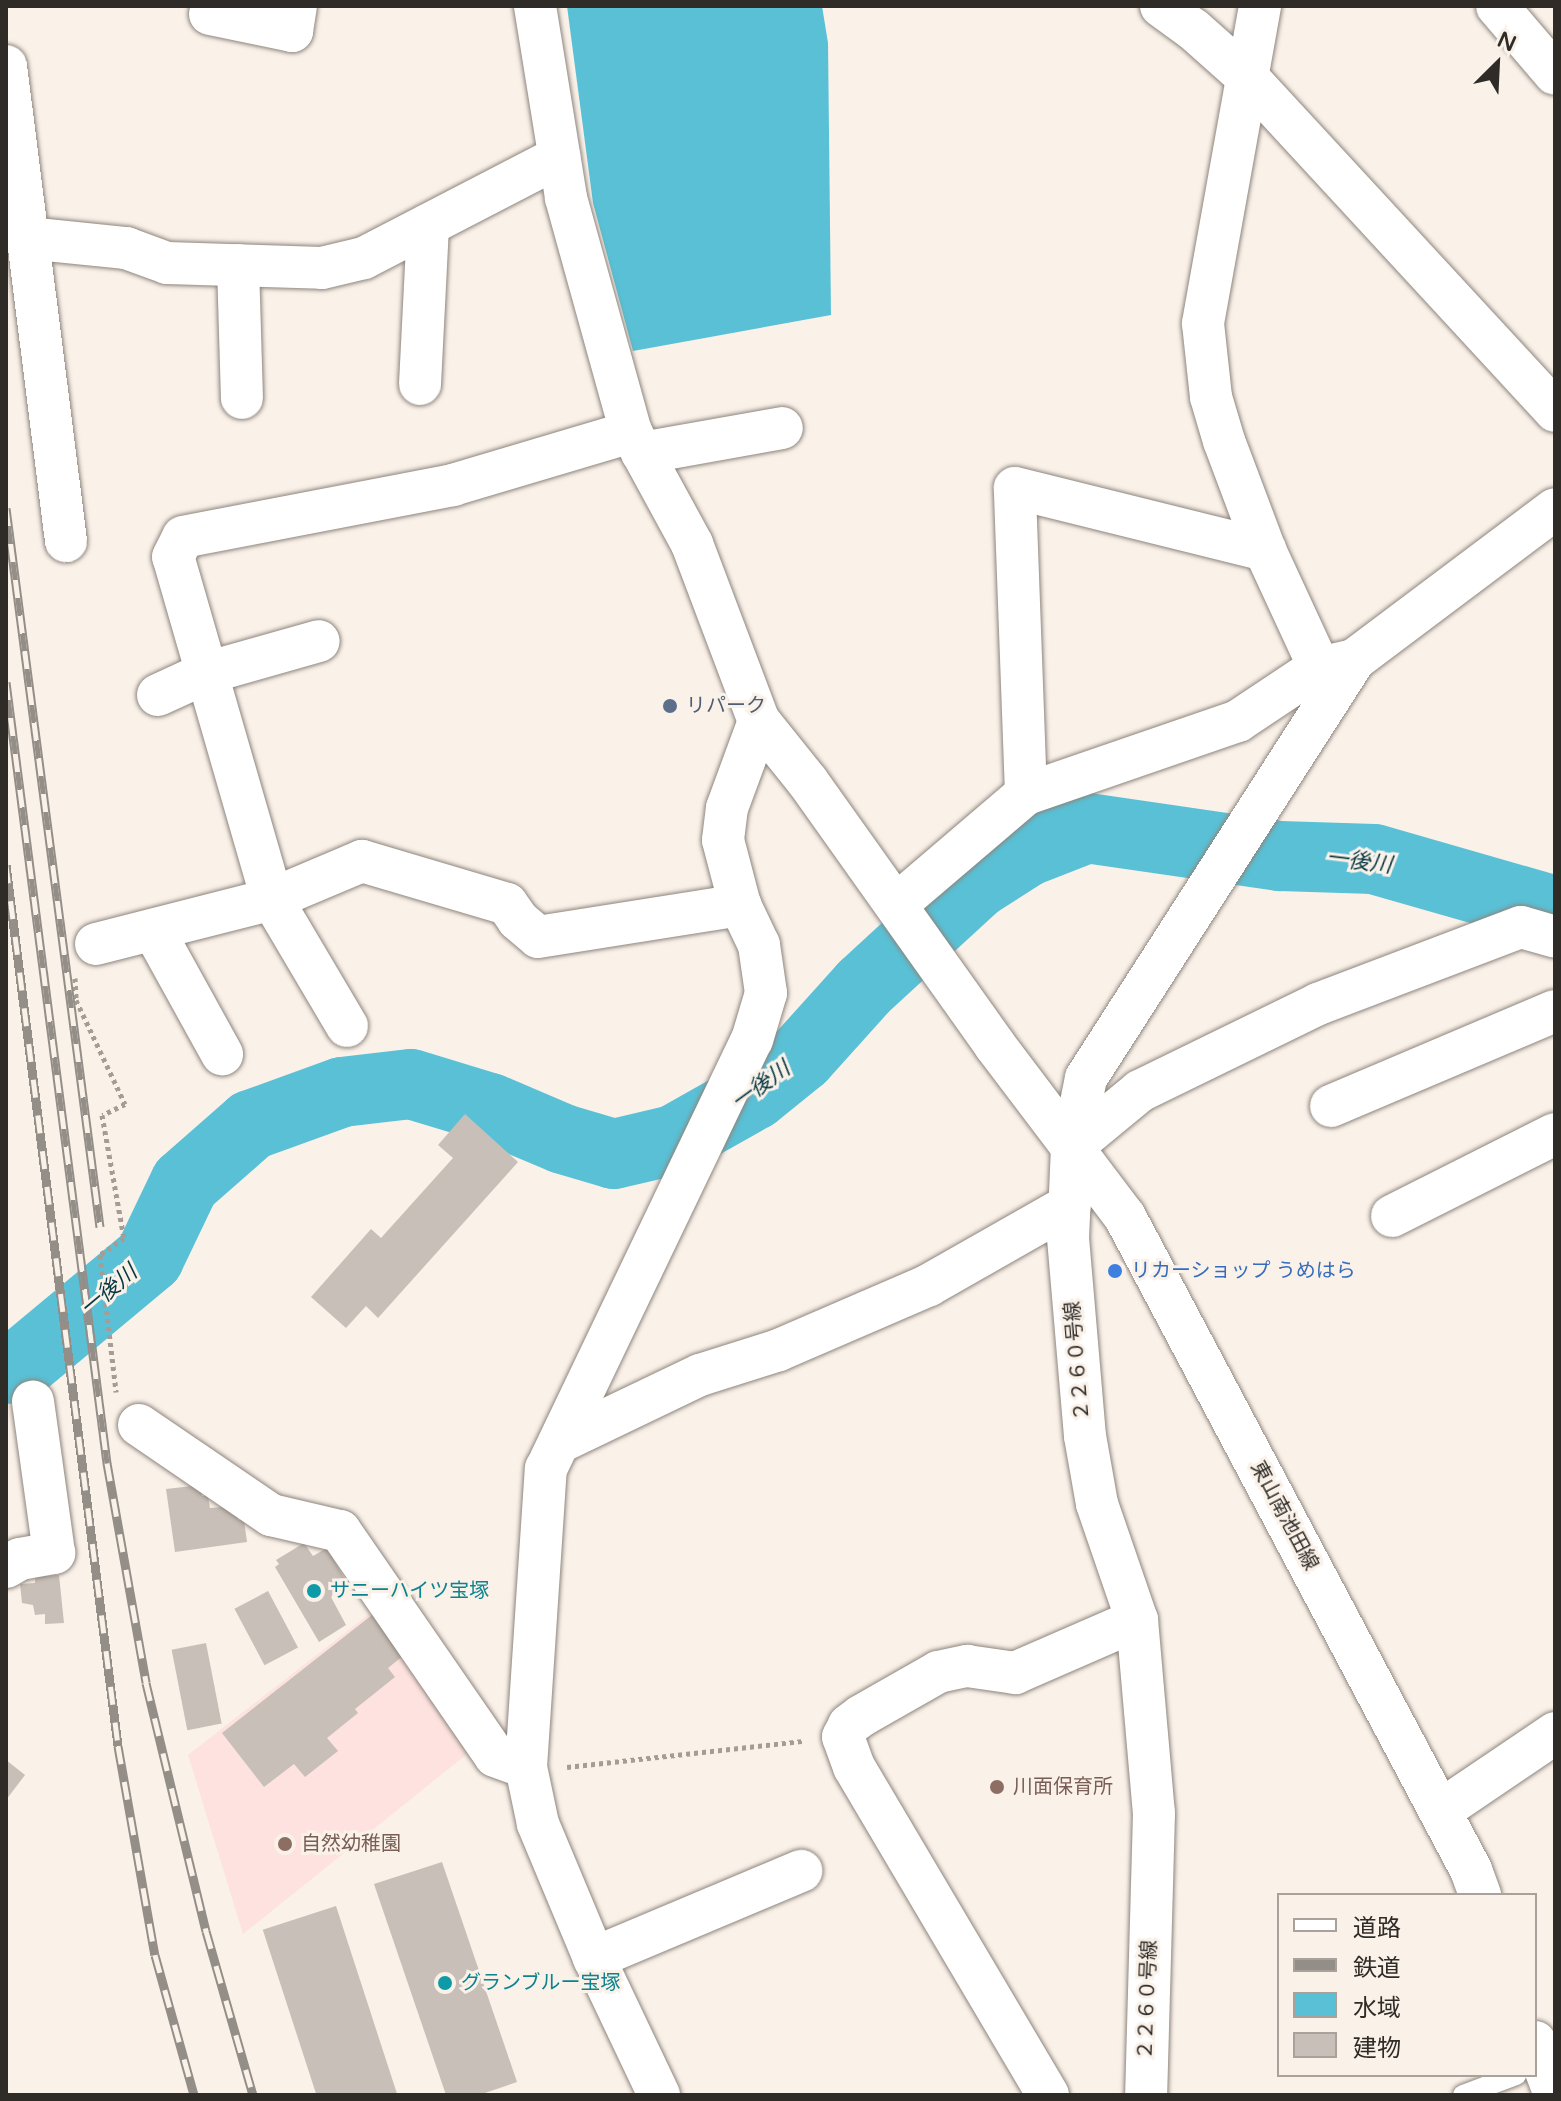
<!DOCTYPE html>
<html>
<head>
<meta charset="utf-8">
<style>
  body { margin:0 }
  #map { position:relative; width:1561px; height:2101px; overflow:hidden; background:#faf1e9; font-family:"Varela Round","Noto Sans JP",sans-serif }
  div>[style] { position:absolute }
  .education>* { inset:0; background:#fde2df }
  .water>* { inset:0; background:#59c0d6 }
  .river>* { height:70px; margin:-35px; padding:0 35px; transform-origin:35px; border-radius:35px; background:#59c0d6 }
  .building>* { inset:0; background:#c8bfb8; transform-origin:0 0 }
  .path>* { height:5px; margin-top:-2.5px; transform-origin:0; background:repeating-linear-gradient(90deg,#a39d96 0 4px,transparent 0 8px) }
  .roads { filter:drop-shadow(0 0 2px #8d857d) drop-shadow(0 0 2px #8d857d) }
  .service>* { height:20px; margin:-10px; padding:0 10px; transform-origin:10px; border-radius:10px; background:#fff }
  .minor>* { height:42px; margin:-21px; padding:0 21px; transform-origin:21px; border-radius:21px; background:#fff }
  .rail>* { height:9px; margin-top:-4.5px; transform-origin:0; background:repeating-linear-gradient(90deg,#faf1e9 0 18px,#948e88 0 36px); box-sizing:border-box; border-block:2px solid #948e88 }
  .dots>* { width:22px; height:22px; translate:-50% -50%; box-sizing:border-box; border:4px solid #faf1e9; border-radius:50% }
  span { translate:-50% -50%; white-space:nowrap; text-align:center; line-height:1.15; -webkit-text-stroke:6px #faf1e9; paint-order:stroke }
  .service-label { font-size:20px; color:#4e5e75 }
  .left { translate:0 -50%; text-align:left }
  .shop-label { font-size:20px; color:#366cbe }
  .street-label { font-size:20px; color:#2f2c28 }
  .culture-label { font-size:20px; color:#0d838f }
  .education-label { font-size:20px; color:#785e54 }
  .water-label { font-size:22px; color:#063842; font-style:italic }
  .frame { position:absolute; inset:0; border:8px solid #2f2c28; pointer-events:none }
  .legend { position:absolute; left:1277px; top:1893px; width:260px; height:184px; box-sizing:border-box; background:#faf1e9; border:2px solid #a9a29c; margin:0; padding:10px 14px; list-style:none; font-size:24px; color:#2f2c28 }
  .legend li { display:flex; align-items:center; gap:16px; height:40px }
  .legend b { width:40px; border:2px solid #a9a29c }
  .north { position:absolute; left:1457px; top:24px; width:80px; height:80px; -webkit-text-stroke:6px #faf1e9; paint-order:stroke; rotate:24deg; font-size:22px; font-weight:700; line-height:32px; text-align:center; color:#2f2c28 }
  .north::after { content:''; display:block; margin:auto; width:28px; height:36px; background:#2f2c28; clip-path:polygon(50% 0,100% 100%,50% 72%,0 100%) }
</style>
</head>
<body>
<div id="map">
  <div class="education">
    <div style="clip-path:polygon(373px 1611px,472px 1750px,243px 1934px,188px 1755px)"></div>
  </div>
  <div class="water">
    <div style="clip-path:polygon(567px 6px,822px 6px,828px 43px,831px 315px,633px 351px,593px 203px)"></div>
  </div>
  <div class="river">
    <div style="left:6px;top:1369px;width:11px;rotate:-5deg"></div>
    <div style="left:17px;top:1368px;width:172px;rotate:-39.8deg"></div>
    <div style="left:149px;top:1258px;width:83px;rotate:-64.4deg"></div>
    <div style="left:185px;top:1183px;width:88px;rotate:-41.3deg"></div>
    <div style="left:251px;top:1125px;width:97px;rotate:-19.9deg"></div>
    <div style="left:342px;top:1092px;width:69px;rotate:-6.6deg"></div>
    <div style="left:411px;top:1084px;width:83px;rotate:16.9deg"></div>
    <div style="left:490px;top:1108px;width:79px;rotate:23deg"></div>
    <div style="left:563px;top:1139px;width:53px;rotate:16.4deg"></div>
    <div style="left:614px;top:1154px;width:62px;rotate:-13.1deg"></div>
    <div style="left:674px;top:1140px;width:92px;rotate:-29.4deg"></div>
    <div style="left:754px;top:1095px;width:60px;rotate:-39deg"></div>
    <div style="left:801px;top:1057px;width:94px;rotate:-48deg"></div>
    <div style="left:864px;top:987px;width:152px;rotate:-42.6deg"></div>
    <div style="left:976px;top:884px;width:59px;rotate:-32.6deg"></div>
    <div style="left:1026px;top:852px;width:66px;rotate:-21.5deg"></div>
    <div style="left:1087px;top:828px;width:195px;rotate:8.3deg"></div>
    <div style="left:1280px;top:856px;width:94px;rotate:1.8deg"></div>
    <div style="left:1374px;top:859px;width:188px;rotate:16deg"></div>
  </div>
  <div class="building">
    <div style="clip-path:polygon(465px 1114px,518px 1162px,378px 1318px,366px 1306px,346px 1328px,311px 1297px,371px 1229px,381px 1238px,453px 1158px,438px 1145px)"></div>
    <div style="clip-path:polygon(201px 1485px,202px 1496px,208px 1496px,210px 1508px,235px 1506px,238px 1520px,244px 1520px,247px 1542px,175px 1552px,166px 1489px)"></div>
    <div style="clip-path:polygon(304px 1543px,313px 1556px,327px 1548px,348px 1585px,331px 1597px,346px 1625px,319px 1642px,275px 1567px,279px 1564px,276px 1560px)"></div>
    <div style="clip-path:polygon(59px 1575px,64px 1623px,45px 1624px,45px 1614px,35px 1615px,33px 1605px,22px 1603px,20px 1584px,35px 1583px,35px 1577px)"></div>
    <div style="left:268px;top:1591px;width:64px;height:38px;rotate:62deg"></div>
    <div style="clip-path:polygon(372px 1615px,404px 1655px,388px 1668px,395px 1677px,355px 1709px,358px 1713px,327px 1738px,338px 1751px,305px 1777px,294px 1764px,264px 1787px,222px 1733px)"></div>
    <div style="left:206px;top:1643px;width:82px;height:35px;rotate:79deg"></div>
    <div style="clip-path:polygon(6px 1760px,25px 1775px,6px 1800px)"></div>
    <div style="clip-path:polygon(442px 1862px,517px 2082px,479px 2095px,446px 2095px,374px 1884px)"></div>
    <div style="left:336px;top:1906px;width:199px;height:77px;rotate:72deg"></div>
  </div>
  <div class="path">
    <div style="left:75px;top:978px;width:22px;rotate:87deg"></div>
    <div style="left:76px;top:1000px;width:115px;rotate:64.8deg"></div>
    <div style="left:125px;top:1104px;width:25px;rotate:154deg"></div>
    <div style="left:102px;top:1115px;width:125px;rotate:79.9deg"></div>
    <div style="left:124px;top:1238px;width:29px;rotate:145deg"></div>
    <div style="left:100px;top:1255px;width:138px;rotate:83.3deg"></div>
    <div style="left:567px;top:1767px;width:238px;rotate:-6.3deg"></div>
  </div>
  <div class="roads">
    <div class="service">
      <div style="left:1463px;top:2095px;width:57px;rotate:-20.7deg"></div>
    </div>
    <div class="minor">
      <div style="left:535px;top:6px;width:194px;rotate:80.8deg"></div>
      <div style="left:566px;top:198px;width:243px;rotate:74.5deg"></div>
      <div style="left:631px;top:432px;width:128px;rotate:61.4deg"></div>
      <div style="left:692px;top:544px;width:189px;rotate:69.3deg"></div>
      <div style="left:759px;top:721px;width:78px;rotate:51.2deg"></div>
      <div style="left:808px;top:782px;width:321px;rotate:54.6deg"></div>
      <div style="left:994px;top:1044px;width:129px;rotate:52.9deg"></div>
      <div style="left:1072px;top:1147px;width:91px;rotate:92.5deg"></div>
      <div style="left:1068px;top:1238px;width:199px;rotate:85.1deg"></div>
      <div style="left:1085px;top:1436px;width:69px;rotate:80deg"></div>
      <div style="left:1097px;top:1504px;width:123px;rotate:71deg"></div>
      <div style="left:1137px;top:1620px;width:194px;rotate:85deg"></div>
      <div style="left:1154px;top:1813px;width:282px;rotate:91.6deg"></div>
      <div style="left:1161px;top:6px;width:39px;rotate:36deg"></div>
      <div style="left:1193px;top:29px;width:74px;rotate:41.7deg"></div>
      <div style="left:1248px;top:78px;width:453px;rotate:47.3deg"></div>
      <div style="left:1497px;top:6px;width:89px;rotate:49.5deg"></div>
      <div style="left:210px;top:14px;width:84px;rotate:11.7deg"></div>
      <div style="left:292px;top:31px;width:25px;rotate:-81deg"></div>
      <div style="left:6px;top:66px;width:479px;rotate:82.8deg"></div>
      <div style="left:27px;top:238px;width:100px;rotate:5.8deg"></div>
      <div style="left:126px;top:248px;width:44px;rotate:20.1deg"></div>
      <div style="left:167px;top:263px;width:155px;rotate:1.8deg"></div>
      <div style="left:322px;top:268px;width:43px;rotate:-13.4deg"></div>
      <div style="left:364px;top:258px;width:220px;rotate:-27.4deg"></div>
      <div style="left:238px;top:265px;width:133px;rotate:88.3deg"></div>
      <div style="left:420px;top:384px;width:159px;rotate:-87.1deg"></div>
      <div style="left:642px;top:453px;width:142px;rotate:-10.1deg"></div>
      <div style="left:1328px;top:666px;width:27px;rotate:-13deg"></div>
      <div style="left:1354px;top:660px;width:251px;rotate:-36.9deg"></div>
      <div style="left:158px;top:695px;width:53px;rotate:-24.6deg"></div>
      <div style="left:206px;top:673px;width:117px;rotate:-15.8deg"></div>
      <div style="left:1026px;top:794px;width:224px;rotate:-19deg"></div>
      <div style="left:1238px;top:721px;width:97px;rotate:-33.7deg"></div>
      <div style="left:1319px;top:667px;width:129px;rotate:-114.8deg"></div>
      <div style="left:1265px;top:550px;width:116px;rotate:-110.6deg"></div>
      <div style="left:1224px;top:441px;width:46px;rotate:-106.5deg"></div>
      <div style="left:1211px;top:397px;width:74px;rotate:-96.2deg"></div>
      <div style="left:1203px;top:323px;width:322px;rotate:-79.8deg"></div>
      <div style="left:897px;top:904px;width:170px;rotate:-40.5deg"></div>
      <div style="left:1026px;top:794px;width:306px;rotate:-92.1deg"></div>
      <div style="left:1015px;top:488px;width:258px;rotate:13.9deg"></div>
      <div style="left:154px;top:931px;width:141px;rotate:61.1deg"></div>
      <div style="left:96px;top:944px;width:182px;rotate:-14.3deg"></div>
      <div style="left:272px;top:899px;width:98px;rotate:-22.9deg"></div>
      <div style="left:362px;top:861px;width:151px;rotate:16.5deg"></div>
      <div style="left:507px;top:904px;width:19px;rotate:55deg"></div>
      <div style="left:518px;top:920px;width:26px;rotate:40deg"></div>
      <div style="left:538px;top:937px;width:205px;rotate:-9deg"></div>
      <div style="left:347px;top:1026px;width:147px;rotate:-120.6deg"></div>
      <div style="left:272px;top:899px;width:356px;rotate:-106.1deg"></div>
      <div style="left:173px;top:557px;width:22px;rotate:-63deg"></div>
      <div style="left:183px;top:537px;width:275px;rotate:-10.9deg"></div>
      <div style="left:453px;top:485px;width:186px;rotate:-16.6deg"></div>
      <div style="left:1331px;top:1106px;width:243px;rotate:-23deg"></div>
      <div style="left:1072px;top:1147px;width:88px;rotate:52.9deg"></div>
      <div style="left:1125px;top:1217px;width:739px;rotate:62.08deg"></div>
      <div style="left:1471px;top:1870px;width:27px;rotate:70deg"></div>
      <div style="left:1072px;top:1147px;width:70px;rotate:-78.5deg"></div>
      <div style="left:1086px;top:1078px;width:497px;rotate:-57.3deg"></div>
      <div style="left:1072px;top:1147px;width:88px;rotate:-39.5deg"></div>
      <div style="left:1140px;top:1091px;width:198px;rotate:-26deg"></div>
      <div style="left:1318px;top:1004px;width:217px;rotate:-20.8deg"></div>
      <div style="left:1521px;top:927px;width:35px;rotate:16deg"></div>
      <div style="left:1392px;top:1216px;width:182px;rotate:-26.7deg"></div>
      <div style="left:139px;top:1425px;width:160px;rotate:34.3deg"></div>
      <div style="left:271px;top:1515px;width:71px;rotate:13.1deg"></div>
      <div style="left:340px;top:1531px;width:273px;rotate:55.4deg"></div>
      <div style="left:495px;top:1756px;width:33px;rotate:20deg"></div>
      <div style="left:526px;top:1767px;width:299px;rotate:-86.2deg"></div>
      <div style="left:546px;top:1469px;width:476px;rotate:-64.4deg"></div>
      <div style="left:752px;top:1040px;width:49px;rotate:-73.4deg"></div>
      <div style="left:766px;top:993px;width:49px;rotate:-98.3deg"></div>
      <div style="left:759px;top:945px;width:44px;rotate:-115.4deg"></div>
      <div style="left:740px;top:905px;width:67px;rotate:-104.7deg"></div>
      <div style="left:723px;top:840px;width:32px;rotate:-83deg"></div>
      <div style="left:727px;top:808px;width:93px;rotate:-69.8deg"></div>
      <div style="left:562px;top:1441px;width:153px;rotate:-25.6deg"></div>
      <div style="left:700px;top:1375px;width:83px;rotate:-17.6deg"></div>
      <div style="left:779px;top:1350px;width:163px;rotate:-23.4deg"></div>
      <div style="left:929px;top:1285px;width:162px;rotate:-29.6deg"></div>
      <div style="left:6px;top:1567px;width:16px;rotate:-30deg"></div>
      <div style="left:20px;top:1559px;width:35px;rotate:-10deg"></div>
      <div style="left:54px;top:1553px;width:153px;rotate:-97.9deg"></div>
      <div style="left:526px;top:1767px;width:58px;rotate:78.1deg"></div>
      <div style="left:538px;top:1824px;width:145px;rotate:67.3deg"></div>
      <div style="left:594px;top:1958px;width:152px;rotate:64.6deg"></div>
      <div style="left:1440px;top:1811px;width:139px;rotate:-34.1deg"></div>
      <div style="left:594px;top:1958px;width:225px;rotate:-22.8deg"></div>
      <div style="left:1535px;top:2042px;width:57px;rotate:69.3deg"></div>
      <div style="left:1048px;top:2095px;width:381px;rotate:-120.6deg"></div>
      <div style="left:854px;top:1767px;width:32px;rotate:-110deg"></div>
      <div style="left:843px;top:1737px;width:13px;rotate:-63deg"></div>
      <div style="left:849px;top:1725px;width:15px;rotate:-37deg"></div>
      <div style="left:861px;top:1716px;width:89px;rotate:-29.7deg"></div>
      <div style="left:938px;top:1672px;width:30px;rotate:-12deg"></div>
      <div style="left:967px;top:1666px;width:49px;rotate:8.3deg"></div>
      <div style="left:1015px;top:1673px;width:133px;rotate:-23.5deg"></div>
    </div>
  </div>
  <div class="rail">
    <div style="left:6px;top:508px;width:725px;rotate:82.55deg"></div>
    <div style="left:6px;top:682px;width:788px;rotate:82.63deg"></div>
    <div style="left:107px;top:1463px;width:223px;rotate:79.9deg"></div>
    <div style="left:146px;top:1683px;width:255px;rotate:76.4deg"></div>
    <div style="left:206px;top:1931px;width:171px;rotate:74deg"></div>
    <div style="left:6px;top:865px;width:888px;rotate:82.75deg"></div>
    <div style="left:118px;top:1746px;width:212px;rotate:80deg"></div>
    <div style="left:155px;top:1955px;width:145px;rotate:74.4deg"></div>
  </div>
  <div class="dots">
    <div style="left:670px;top:706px;background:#5c6f8a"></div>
    <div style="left:1115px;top:1271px;background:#3f7fe0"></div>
    <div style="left:314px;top:1591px;background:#0f9aa8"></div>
    <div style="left:997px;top:1787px;background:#8d6e63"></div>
    <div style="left:285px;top:1844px;background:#8d6e63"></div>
    <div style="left:445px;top:1983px;background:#0f9aa8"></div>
  </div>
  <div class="service-label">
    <span class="left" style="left:686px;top:706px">リパーク</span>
  </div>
  <div class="shop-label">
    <span class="left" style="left:1131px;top:1271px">リカーショップ うめはら</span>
  </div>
  <div class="street-label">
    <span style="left:1078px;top:1361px;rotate:-95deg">２２６０号線</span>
    <span style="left:1284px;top:1516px;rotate:62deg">東山南池田線</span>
    <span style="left:1148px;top:2000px;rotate:-88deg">２２６０号線</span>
  </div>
  <div class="culture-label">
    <span class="left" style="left:330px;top:1591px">サニーハイツ宝塚</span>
    <span class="left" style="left:461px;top:1983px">グランブルー宝塚</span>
  </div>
  <div class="education-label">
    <span class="left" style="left:1013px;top:1787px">川面保育所</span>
    <span class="left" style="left:301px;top:1844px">自然幼稚園</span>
  </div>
  <div class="water-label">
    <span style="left:1359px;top:862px;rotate:7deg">一後川</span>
    <span style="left:761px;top:1086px;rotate:-36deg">一後川</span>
    <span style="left:109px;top:1291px;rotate:-40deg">一後川</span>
  </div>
  <div class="frame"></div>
  <ul class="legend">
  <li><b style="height:10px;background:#fff"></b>道路</li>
  <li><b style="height:10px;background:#948e88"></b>鉄道</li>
  <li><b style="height:22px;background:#59c0d6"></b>水域</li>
  <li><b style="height:22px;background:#c8bfb8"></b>建物</li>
  </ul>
  <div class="north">N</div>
</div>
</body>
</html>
